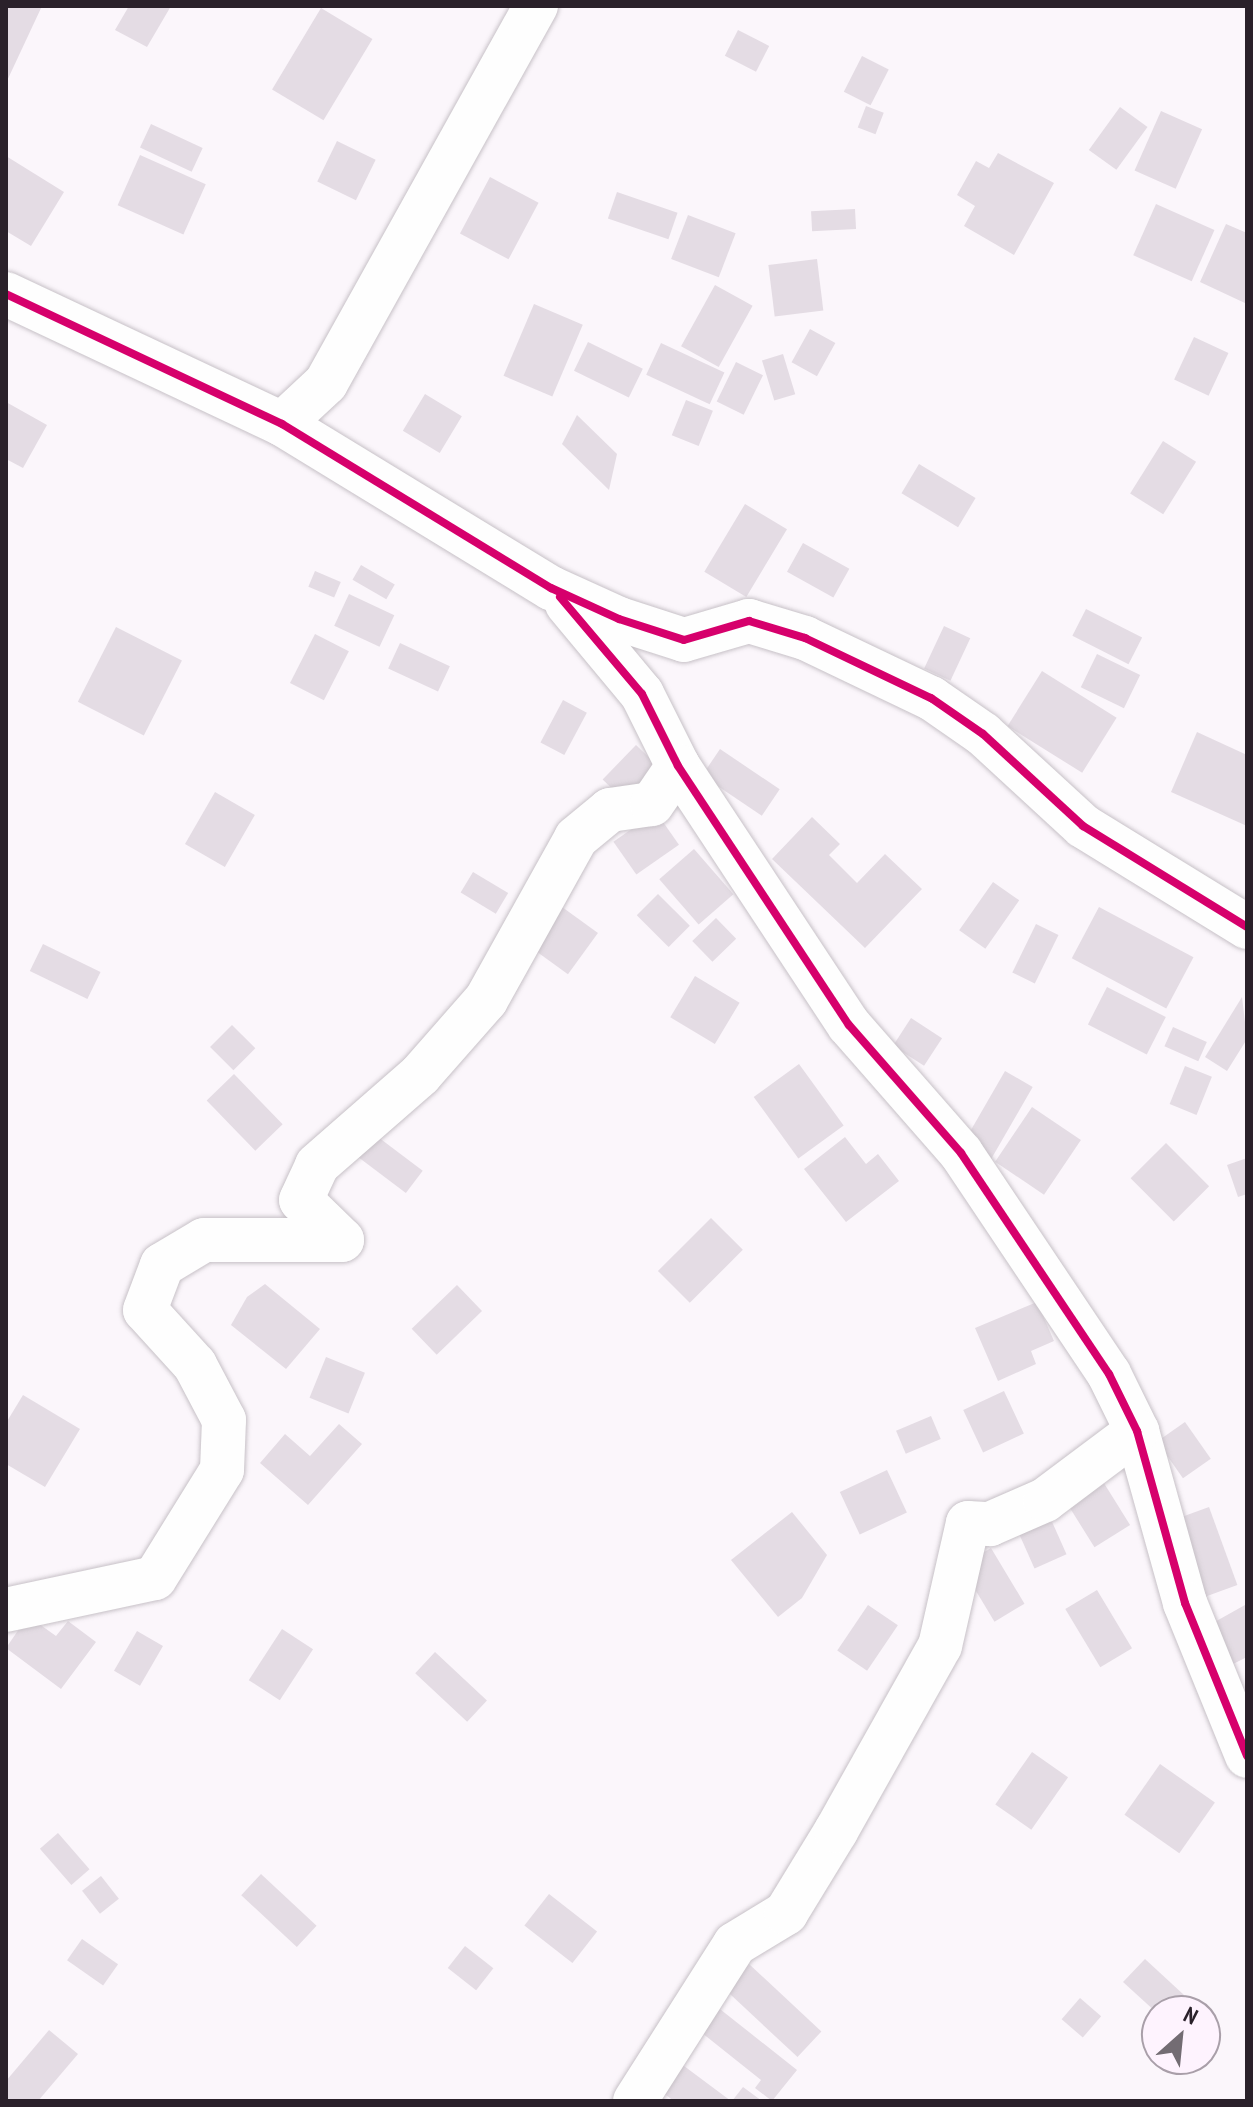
<!DOCTYPE html>
<html>
<head>
<meta charset="utf-8">
<style>
  body { margin:0 }
  #map { position:relative; width:1253px; height:2107px; overflow:hidden; background:#fbf6fb; font-family:"PT Sans Narrow",sans-serif }
  div>[style] { position:absolute }
  .building>* { inset:0; background:#e4dce4; transform-origin:0 0 }
  .roads { filter:drop-shadow(0 0 2px #c7c1c7) drop-shadow(0 0 2px #c7c1c7) }
  .minor>* { height:44px; margin:-22px; padding:0 22px; transform-origin:22px; border-radius:22px; background:#fefefe }
  .cycleway>* { height:8px; margin:-4px; padding:0 4px; transform-origin:4px; border-radius:4px; background:#d6006c }
  span { translate:-50% -50%; white-space:nowrap; text-align:center; line-height:1.15; -webkit-text-stroke:7px #fef3fe; paint-order:stroke }
  .frame { position:absolute; inset:0; border:8px solid #2a212a; pointer-events:none }
  .north { position:absolute; left:1141px; top:1995px; width:80px; height:80px; box-sizing:border-box; background:#fef3fe; border:2px solid #a99fa9; border-radius:50%; rotate:27deg; font-size:22px; font-weight:700; line-height:32px; text-align:center; color:#2a212a }
  .north::after { content:''; display:block; margin:auto; width:28px; height:36px; background:#736c73; clip-path:polygon(50% 0,100% 100%,50% 72%,0 100%) }
</style>
</head>
<body>
<div id="map">
  <div class="building">
    <div style="clip-path:polygon(6px 6px,42px 6px,6px 83px)"></div>
    <div style="clip-path:polygon(129px 6px,171px 6px,147px 47px,115px 30px)"></div>
    <div style="left:321px;top:8px;width:60px;height:95px;rotate:31deg"></div>
    <div style="left:738px;top:30px;width:35px;height:29px;rotate:27deg"></div>
    <div style="left:862px;top:56px;width:30px;height:40px;rotate:27deg"></div>
    <div style="left:866px;top:106px;width:19px;height:23px;rotate:21deg"></div>
    <div style="left:1120px;top:107px;width:34px;height:53px;rotate:36deg"></div>
    <div style="left:1161px;top:111px;width:45px;height:65px;rotate:24deg"></div>
    <div style="left:151px;top:124px;width:57px;height:26px;rotate:25deg"></div>
    <div style="left:337px;top:141px;width:43px;height:45px;rotate:26deg"></div>
    <div style="clip-path:polygon(998px 153px,1054px 183px,1014px 255px,964px 226px,975px 206px,957px 195px,976px 161px,989px 168px)"></div>
    <div style="left:140px;top:155px;width:72px;height:55px;rotate:24deg"></div>
    <div style="clip-path:polygon(6px 156px,64px 192px,31px 246px,6px 231px)"></div>
    <div style="left:490px;top:177px;width:55px;height:64px;rotate:28deg"></div>
    <div style="left:617px;top:192px;width:64px;height:28px;rotate:19deg"></div>
    <div style="left:1156px;top:204px;width:64px;height:56px;rotate:24deg"></div>
    <div style="left:855px;top:209px;width:20px;height:44px;rotate:87deg"></div>
    <div style="left:688px;top:215px;width:51px;height:47px;rotate:21deg"></div>
    <div style="clip-path:polygon(1226px 224px,1247px 233px,1247px 304px,1200px 282px)"></div>
    <div style="left:817px;top:259px;width:52px;height:49px;rotate:83deg"></div>
    <div style="left:715px;top:285px;width:43px;height:70px;rotate:29deg"></div>
    <div style="left:534px;top:304px;width:53px;height:78px;rotate:23deg"></div>
    <div style="left:810px;top:329px;width:29px;height:38px;rotate:29deg"></div>
    <div style="left:1194px;top:337px;width:38px;height:47px;rotate:25deg"></div>
    <div style="left:588px;top:342px;width:61px;height:32px;rotate:26deg"></div>
    <div style="left:661px;top:343px;width:70px;height:35px;rotate:25deg"></div>
    <div style="left:783px;top:354px;width:42px;height:22px;rotate:73deg"></div>
    <div style="left:736px;top:362px;width:30px;height:44px;rotate:26deg"></div>
    <div style="left:425px;top:394px;width:43px;height:43px;rotate:31deg"></div>
    <div style="left:686px;top:400px;width:29px;height:38px;rotate:22deg"></div>
    <div style="clip-path:polygon(6px 402px,47px 425px,23px 468px,6px 459px)"></div>
    <div style="clip-path:polygon(577px 415px,617px 454px,609px 490px,562px 444px)"></div>
    <div style="left:1163px;top:441px;width:39px;height:62px;rotate:32deg"></div>
    <div style="left:919px;top:464px;width:66px;height:34px;rotate:31deg"></div>
    <div style="left:745px;top:504px;width:49px;height:79px;rotate:31deg"></div>
    <div style="left:803px;top:543px;width:53px;height:33px;rotate:29deg"></div>
    <div style="left:361px;top:565px;width:39px;height:17px;rotate:30deg"></div>
    <div style="left:315px;top:571px;width:28px;height:17px;rotate:23deg"></div>
    <div style="left:349px;top:594px;width:50px;height:35px;rotate:25deg"></div>
    <div style="left:1086px;top:609px;width:63px;height:30px;rotate:27deg"></div>
    <div style="left:944px;top:626px;width:29px;height:47px;rotate:25deg"></div>
    <div style="left:116px;top:627px;width:74px;height:84px;rotate:27deg"></div>
    <div style="left:315px;top:634px;width:38px;height:55px;rotate:27deg"></div>
    <div style="left:400px;top:643px;width:55px;height:28px;rotate:25deg"></div>
    <div style="left:1097px;top:654px;width:48px;height:37px;rotate:26deg"></div>
    <div style="left:1042px;top:671px;width:88px;height:65px;rotate:32deg"></div>
    <div style="left:563px;top:700px;width:27px;height:48px;rotate:28deg"></div>
    <div style="clip-path:polygon(1197px 732px,1247px 755px,1247px 826px,1171px 792px)"></div>
    <div style="left:636px;top:745px;width:39px;height:48px;rotate:44deg"></div>
    <div style="left:720px;top:749px;width:72px;height:32px;rotate:34deg"></div>
    <div style="left:215px;top:792px;width:46px;height:60px;rotate:30deg"></div>
    <div style="left:656px;top:812px;width:40px;height:52px;rotate:55deg"></div>
    <div style="clip-path:polygon(812px 817px,840px 844px,829px 855px,857px 883px,885px 854px,922px 889px,865px 948px,772px 859px)"></div>
    <div style="left:694px;top:849px;width:60px;height:46px;rotate:49deg"></div>
    <div style="left:473px;top:872px;width:41px;height:24px;rotate:31deg"></div>
    <div style="left:993px;top:882px;width:32px;height:59px;rotate:35deg"></div>
    <div style="left:658px;top:894px;width:45px;height:30px;rotate:45deg"></div>
    <div style="left:551px;top:899px;width:58px;height:51px;rotate:36deg"></div>
    <div style="left:1099px;top:907px;width:107px;height:58px;rotate:28deg"></div>
    <div style="left:716px;top:918px;width:29px;height:33px;rotate:46deg"></div>
    <div style="left:1036px;top:924px;width:25px;height:54px;rotate:26deg"></div>
    <div style="left:43px;top:944px;width:64px;height:30px;rotate:26deg"></div>
    <div style="left:695px;top:976px;width:52px;height:48px;rotate:31deg"></div>
    <div style="left:1107px;top:987px;width:66px;height:42px;rotate:27deg"></div>
    <div style="clip-path:polygon(1242px 997px,1247px 1039px,1227px 1071px,1205px 1057px)"></div>
    <div style="left:911px;top:1018px;width:37px;height:33px;rotate:33deg"></div>
    <div style="left:232px;top:1025px;width:33px;height:31px;rotate:45deg"></div>
    <div style="left:1173px;top:1027px;width:37px;height:21px;rotate:24deg"></div>
    <div style="left:799px;top:1064px;width:76px;height:56px;rotate:54deg"></div>
    <div style="left:1185px;top:1066px;width:29px;height:41px;rotate:22deg"></div>
    <div style="left:1005px;top:1071px;width:32px;height:88px;rotate:30deg"></div>
    <div style="left:234px;top:1074px;width:70px;height:38px;rotate:46deg"></div>
    <div style="left:1032px;top:1107px;width:59px;height:66px;rotate:34deg"></div>
    <div style="left:370px;top:1131px;width:66px;height:28px;rotate:37deg"></div>
    <div style="clip-path:polygon(845px 1137px,866px 1164px,878px 1154px,899px 1181px,846px 1222px,804px 1169px)"></div>
    <div style="left:1166px;top:1143px;width:61px;height:50px;rotate:45deg"></div>
    <div style="clip-path:polygon(1247px 1158px,1247px 1194px,1238px 1197px,1227px 1165px)"></div>
    <div style="left:711px;top:1218px;width:45px;height:75px;rotate:45deg"></div>
    <div style="clip-path:polygon(265px 1284px,320px 1329px,286px 1369px,231px 1325px,247px 1297px)"></div>
    <div style="left:457px;top:1285px;width:36px;height:63px;rotate:46deg"></div>
    <div style="clip-path:polygon(1037px 1302px,1054px 1341px,1031px 1351px,1036px 1364px,998px 1381px,975px 1328px)"></div>
    <div style="left:326px;top:1357px;width:42px;height:44px;rotate:22deg"></div>
    <div style="left:1004px;top:1391px;width:47px;height:45px;rotate:65deg"></div>
    <div style="clip-path:polygon(23px 1395px,80px 1429px,45px 1487px,6px 1464px,6px 1423px)"></div>
    <div style="left:931px;top:1416px;width:25px;height:38px;rotate:67deg"></div>
    <div style="left:1185px;top:1422px;width:45px;height:34px;rotate:55deg"></div>
    <div style="clip-path:polygon(339px 1424px,362px 1444px,308px 1505px,260px 1463px,285px 1434px,310px 1456px)"></div>
    <div style="left:887px;top:1470px;width:47px;height:52px;rotate:65deg"></div>
    <div style="left:1102px;top:1480px;width:53px;height:42px;rotate:58deg"></div>
    <div style="left:1209px;top:1507px;width:83px;height:38px;rotate:70deg"></div>
    <div style="clip-path:polygon(792px 1512px,827px 1555px,802px 1598px,778px 1617px,731px 1560px)"></div>
    <div style="left:1049px;top:1515px;width:43px;height:35px;rotate:66deg"></div>
    <div style="left:991px;top:1548px;width:65px;height:35px;rotate:59deg"></div>
    <div style="left:1097px;top:1590px;width:68px;height:37px;rotate:59deg"></div>
    <div style="left:868px;top:1605px;width:36px;height:55px;rotate:34deg"></div>
    <div style="clip-path:polygon(1245px 1605px,1247px 1657px,1233px 1664px,1211px 1624px)"></div>
    <div style="clip-path:polygon(28px 1616px,56px 1636px,68px 1621px,96px 1642px,61px 1689px,6px 1648px)"></div>
    <div style="left:282px;top:1629px;width:37px;height:61px;rotate:33deg"></div>
    <div style="left:137px;top:1631px;width:30px;height:46px;rotate:30deg"></div>
    <div style="left:435px;top:1652px;width:71px;height:29px;rotate:43deg"></div>
    <div style="left:1032px;top:1752px;width:44px;height:64px;rotate:35deg"></div>
    <div style="left:1160px;top:1764px;width:67px;height:62px;rotate:35deg"></div>
    <div style="left:58px;top:1833px;width:48px;height:24px;rotate:49deg"></div>
    <div style="left:261px;top:1874px;width:76px;height:29px;rotate:43deg"></div>
    <div style="left:101px;top:1876px;width:29px;height:24px;rotate:52deg"></div>
    <div style="left:549px;top:1894px;width:61px;height:40px;rotate:38deg"></div>
    <div style="left:82px;top:1939px;width:44px;height:26px;rotate:35deg"></div>
    <div style="left:465px;top:1946px;width:36px;height:28px;rotate:38deg"></div>
    <div style="clip-path:polygon(1145px 1959px,1184px 1995px,1169px 2011px,1157px 2013px,1123px 1982px)"></div>
    <div style="left:749px;top:1964px;width:99px;height:35px;rotate:43deg"></div>
    <div style="left:1080px;top:1998px;width:28px;height:28px;rotate:41deg"></div>
    <div style="clip-path:polygon(711px 2002px,797px 2070px,772px 2101px,755px 2088px,761px 2080px,692px 2025px)"></div>
    <div style="clip-path:polygon(49px 2030px,78px 2054px,38px 2101px,6px 2101px,6px 2081px)"></div>
    <div style="clip-path:polygon(680px 2063px,731px 2101px,674px 2101px,659px 2090px)"></div>
    <div style="clip-path:polygon(743px 2087px,762px 2101px,732px 2101px)"></div>
  </div>
  <div class="roads">
    <div class="minor">
      <div style="left:6px;top:294px;width:305px;rotate:25.2deg"></div>
      <div style="left:282px;top:424px;width:315px;rotate:31.4deg"></div>
      <div style="left:551px;top:588px;width:75px;rotate:24.5deg"></div>
      <div style="left:619px;top:619px;width:68px;rotate:17.9deg"></div>
      <div style="left:684px;top:640px;width:68px;rotate:-16.3deg"></div>
      <div style="left:749px;top:621px;width:59px;rotate:16.9deg"></div>
      <div style="left:805px;top:638px;width:140px;rotate:25.5deg"></div>
      <div style="left:931px;top:698px;width:63px;rotate:34.7deg"></div>
      <div style="left:983px;top:734px;width:136px;rotate:42.6deg"></div>
      <div style="left:1083px;top:826px;width:193px;rotate:31.6deg"></div>
      <div style="left:282px;top:424px;width:60px;rotate:-43deg"></div>
      <div style="left:326px;top:383px;width:432px;rotate:-60.9deg"></div>
      <div style="left:567px;top:604px;width:117px;rotate:50.2deg"></div>
      <div style="left:642px;top:694px;width:80px;rotate:63.4deg"></div>
      <div style="left:678px;top:766px;width:310px;rotate:56.6deg"></div>
      <div style="left:849px;top:1025px;width:170px;rotate:48.8deg"></div>
      <div style="left:961px;top:1153px;width:266px;rotate:56.2deg"></div>
      <div style="left:1109px;top:1374px;width:64px;rotate:63.8deg"></div>
      <div style="left:1137px;top:1431px;width:179px;rotate:74.4deg"></div>
      <div style="left:1185px;top:1603px;width:165px;rotate:67.9deg"></div>
      <div style="left:6px;top:1610px;width:152px;rotate:-12.1deg"></div>
      <div style="left:155px;top:1578px;width:127px;rotate:-58.2deg"></div>
      <div style="left:222px;top:1470px;width:50px;rotate:-87.7deg"></div>
      <div style="left:224px;top:1420px;width:62px;rotate:-117.8deg"></div>
      <div style="left:195px;top:1365px;width:74px;rotate:-132.3deg"></div>
      <div style="left:145px;top:1310px;width:48px;rotate:-69.3deg"></div>
      <div style="left:162px;top:1265px;width:49px;rotate:-30.8deg"></div>
      <div style="left:204px;top:1240px;width:138px"></div>
      <div style="left:342px;top:1240px;width:57px;rotate:-135.7deg"></div>
      <div style="left:301px;top:1200px;width:38px;rotate:-65deg"></div>
      <div style="left:317px;top:1165px;width:137px;rotate:-41.1deg"></div>
      <div style="left:420px;top:1075px;width:100px;rotate:-48.7deg"></div>
      <div style="left:486px;top:1000px;width:185px;rotate:-60.9deg"></div>
      <div style="left:576px;top:838px;width:44px;rotate:-39.5deg"></div>
      <div style="left:610px;top:810px;width:42px;rotate:-8.1deg"></div>
      <div style="left:652px;top:804px;width:46px;rotate:-55.6deg"></div>
      <div style="left:635px;top:2101px;width:186px;rotate:-57.5deg"></div>
      <div style="left:735px;top:1944px;width:60px;rotate:-31.3deg"></div>
      <div style="left:786px;top:1913px;width:96px;rotate:-58.6deg"></div>
      <div style="left:836px;top:1831px;width:212px;rotate:-60.7deg"></div>
      <div style="left:940px;top:1646px;width:126px;rotate:-77.2deg"></div>
      <div style="left:968px;top:1523px;width:22px;rotate:3deg"></div>
      <div style="left:990px;top:1524px;width:60px;rotate:-23.6deg"></div>
      <div style="left:1045px;top:1500px;width:115px;rotate:-36.9deg"></div>
    </div>
  </div>
  <div class="cycleway">
    <div style="left:6px;top:294px;width:305px;rotate:25.2deg"></div>
    <div style="left:282px;top:424px;width:315px;rotate:31.4deg"></div>
    <div style="left:551px;top:588px;width:75px;rotate:24.5deg"></div>
    <div style="left:619px;top:619px;width:68px;rotate:17.9deg"></div>
    <div style="left:684px;top:640px;width:68px;rotate:-16.3deg"></div>
    <div style="left:749px;top:621px;width:59px;rotate:16.9deg"></div>
    <div style="left:805px;top:638px;width:140px;rotate:25.5deg"></div>
    <div style="left:931px;top:698px;width:63px;rotate:34.7deg"></div>
    <div style="left:983px;top:734px;width:136px;rotate:42.6deg"></div>
    <div style="left:1083px;top:826px;width:193px;rotate:31.6deg"></div>
    <div style="left:560px;top:597px;width:127px;rotate:49.8deg"></div>
    <div style="left:642px;top:694px;width:80px;rotate:63.4deg"></div>
    <div style="left:678px;top:766px;width:310px;rotate:56.6deg"></div>
    <div style="left:849px;top:1025px;width:170px;rotate:48.8deg"></div>
    <div style="left:961px;top:1153px;width:266px;rotate:56.2deg"></div>
    <div style="left:1109px;top:1374px;width:64px;rotate:63.8deg"></div>
    <div style="left:1137px;top:1431px;width:179px;rotate:74.4deg"></div>
    <div style="left:1185px;top:1603px;width:165px;rotate:67.9deg"></div>
  </div>
  <div class="frame"></div>
  <div class="north">N</div>
</div>
</body>
</html>
